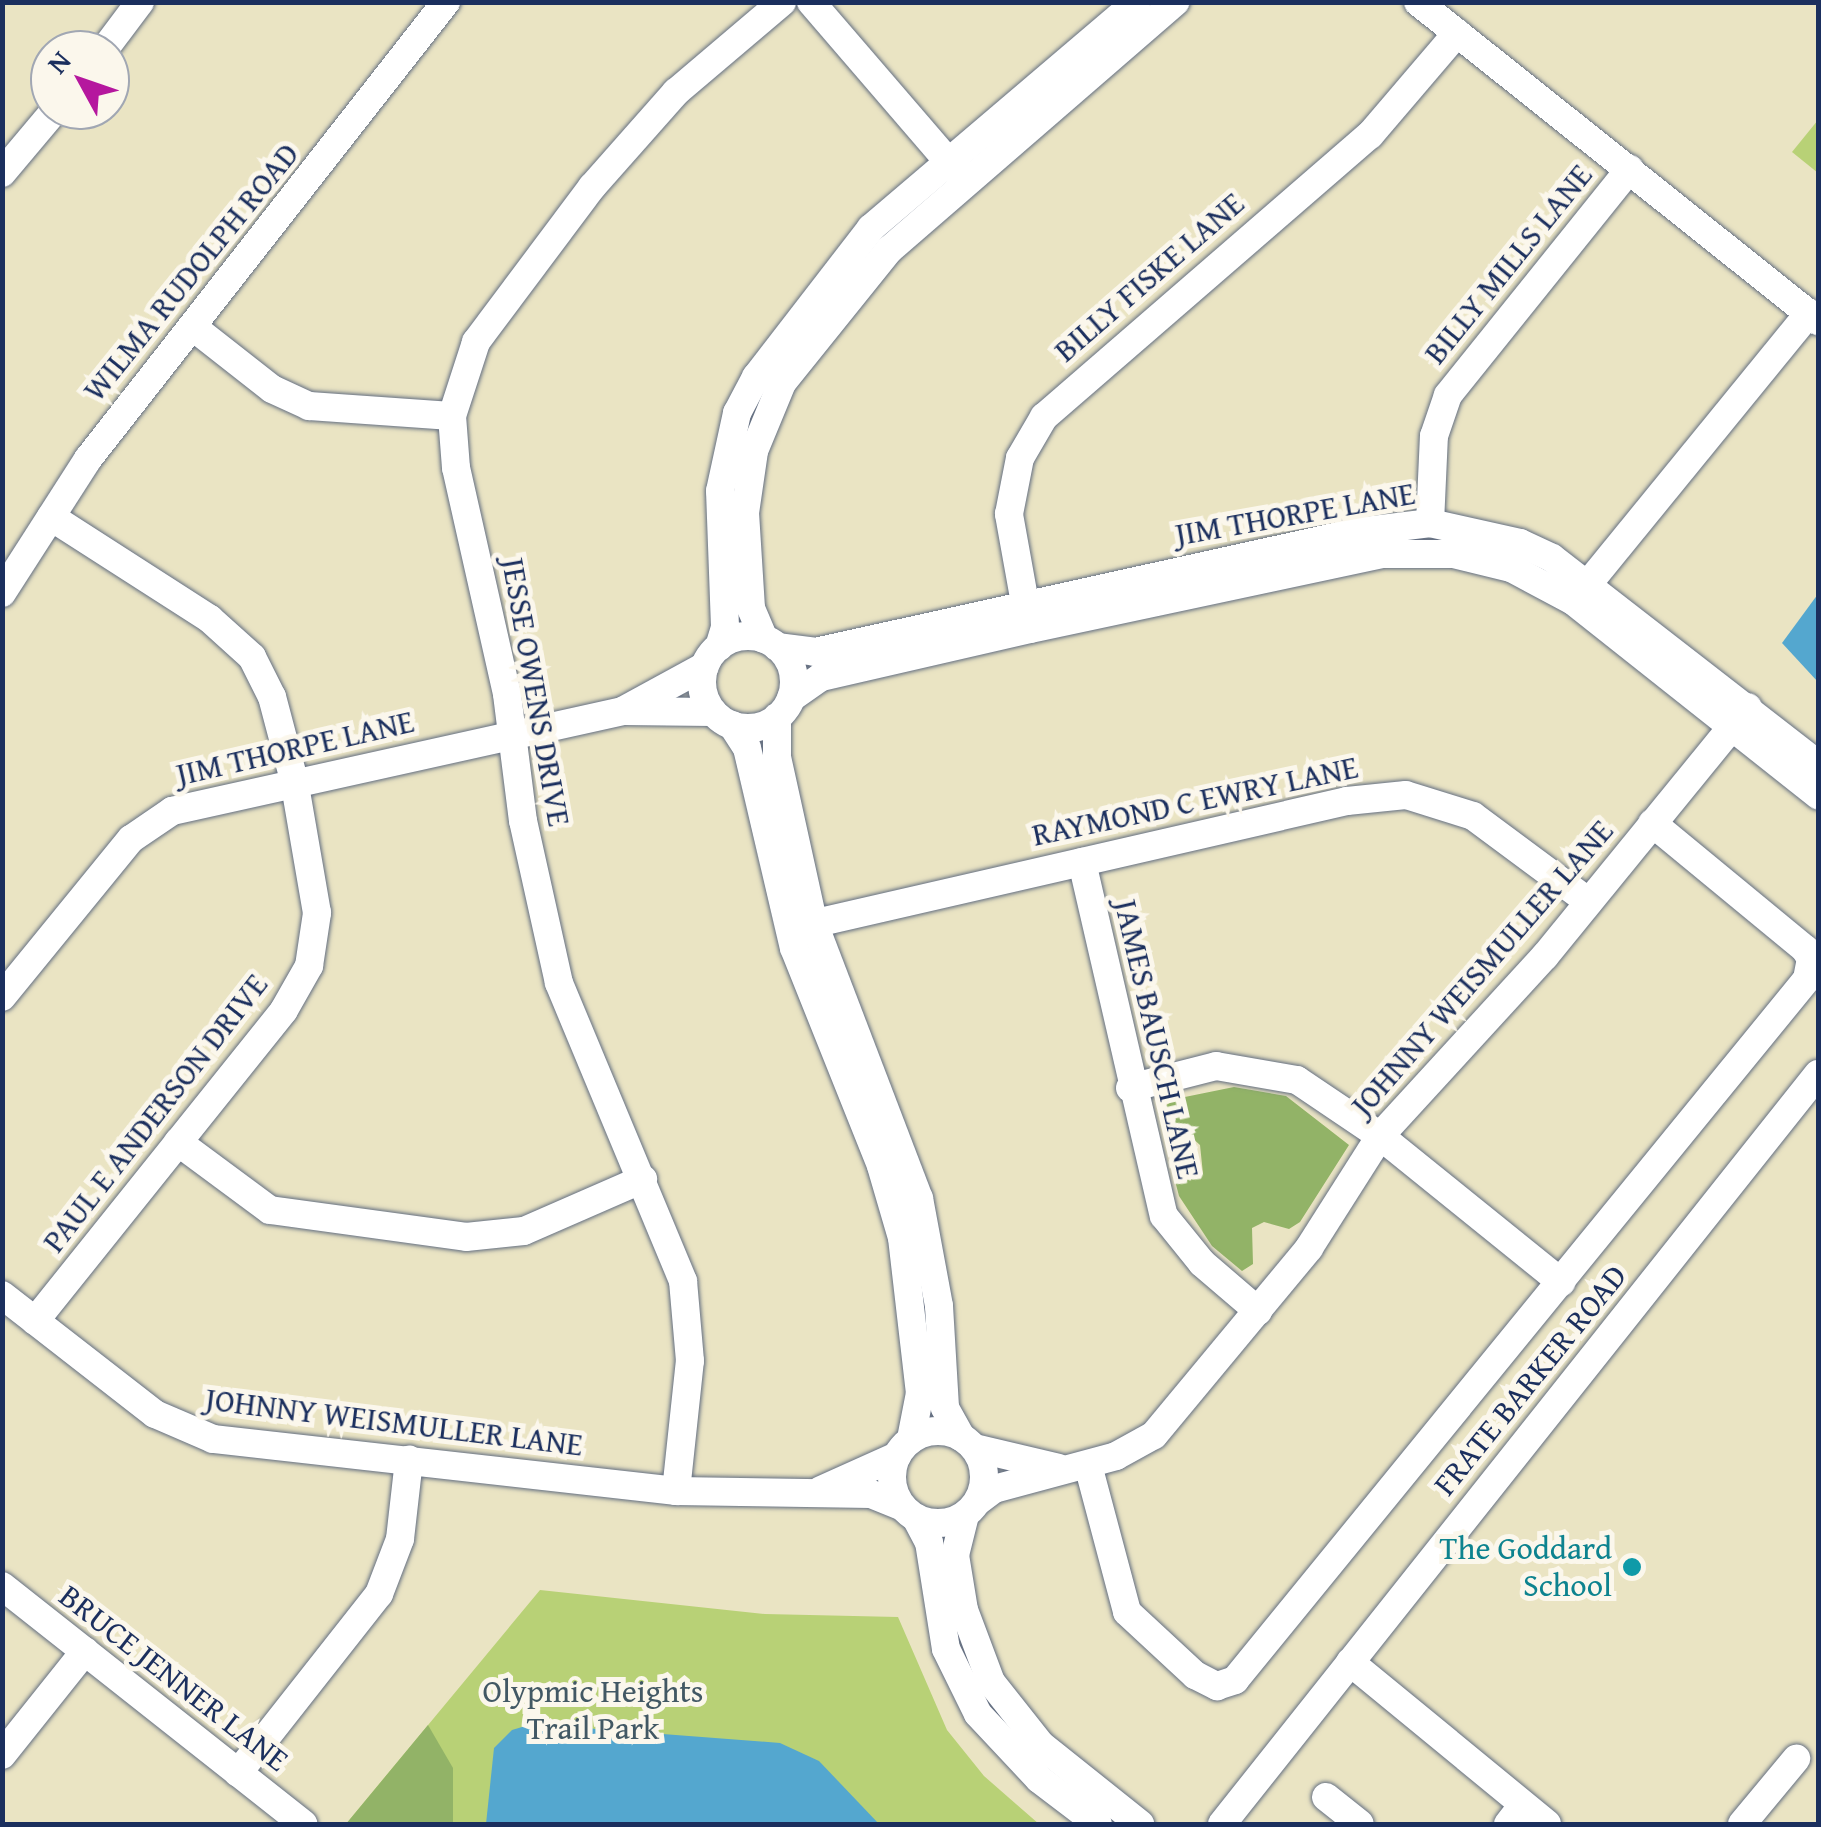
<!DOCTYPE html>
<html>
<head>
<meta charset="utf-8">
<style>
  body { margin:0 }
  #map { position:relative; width:1821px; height:1827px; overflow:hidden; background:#eae4c3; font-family:"Gentium Book Plus",serif }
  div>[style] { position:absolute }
  .green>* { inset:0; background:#b8d176 }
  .forest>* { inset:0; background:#92b367 }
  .water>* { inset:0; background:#54a7cf }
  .roads { filter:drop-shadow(0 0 2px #636e81) drop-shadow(0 0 2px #636e81) }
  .minor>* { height:28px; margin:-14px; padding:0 14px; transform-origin:14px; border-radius:14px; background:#fff }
  .minor>.ring { margin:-14px; padding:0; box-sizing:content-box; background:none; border:28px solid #fff; border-radius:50% }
  .dots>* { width:28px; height:28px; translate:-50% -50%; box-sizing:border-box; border:5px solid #fbf7ec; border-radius:50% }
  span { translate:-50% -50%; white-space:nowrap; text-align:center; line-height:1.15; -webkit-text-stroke:10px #fbf7ec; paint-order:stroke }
  .street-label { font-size:32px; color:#1b2f5e }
  .culture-label { font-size:32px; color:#0d838f }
  .right { translate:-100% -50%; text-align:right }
  .park-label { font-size:32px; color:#425864 }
  .frame { position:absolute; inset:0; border:5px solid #1b2f5e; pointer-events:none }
  .north { position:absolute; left:30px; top:30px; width:100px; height:100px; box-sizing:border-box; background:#fbf7ec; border:2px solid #a1a7b3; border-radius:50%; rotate:310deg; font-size:28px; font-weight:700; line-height:40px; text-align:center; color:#1b2f5e }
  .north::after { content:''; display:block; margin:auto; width:35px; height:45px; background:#b5179e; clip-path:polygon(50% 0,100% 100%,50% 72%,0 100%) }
</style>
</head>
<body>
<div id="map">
  <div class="green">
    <div style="clip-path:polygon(1818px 120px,1818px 173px,1792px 152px)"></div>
    <div style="clip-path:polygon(540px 1590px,765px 1614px,898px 1617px,947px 1730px,984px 1776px,1039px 1824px,346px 1824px)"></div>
  </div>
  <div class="forest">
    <div style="clip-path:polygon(1234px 1087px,1286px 1096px,1349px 1145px,1300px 1222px,1289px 1229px,1264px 1222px,1252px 1228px,1253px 1264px,1242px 1271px,1212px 1246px,1179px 1196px,1173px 1173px,1203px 1174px,1200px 1145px,1190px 1136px,1165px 1139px,1158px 1111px,1175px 1099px)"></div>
    <div style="clip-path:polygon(428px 1725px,453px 1768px,453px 1824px,346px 1824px)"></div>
  </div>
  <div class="water">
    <div style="clip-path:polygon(1818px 594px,1818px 682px,1782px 643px)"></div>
    <div style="clip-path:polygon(532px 1724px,780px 1743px,819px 1761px,879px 1824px,486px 1824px,494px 1748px,512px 1730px)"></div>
  </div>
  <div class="roads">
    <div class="minor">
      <div style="left:811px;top:2px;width:228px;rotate:49.3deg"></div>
      <div style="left:1418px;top:2px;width:512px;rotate:38.57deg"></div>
      <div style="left:104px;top:50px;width:60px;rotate:-53.1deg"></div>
      <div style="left:2px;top:173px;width:82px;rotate:-49.9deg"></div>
      <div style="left:193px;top:327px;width:100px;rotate:38.1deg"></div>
      <div style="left:272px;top:389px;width:41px;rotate:24.7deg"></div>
      <div style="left:309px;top:406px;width:143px;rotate:4deg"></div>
      <div style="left:1430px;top:523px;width:87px;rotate:-87.4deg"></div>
      <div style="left:1434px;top:436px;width:43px;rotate:-71.1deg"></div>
      <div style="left:1448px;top:395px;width:290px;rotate:-51.2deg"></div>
      <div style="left:2px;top:593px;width:159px;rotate:-57.3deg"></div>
      <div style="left:88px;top:459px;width:581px;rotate:-51.93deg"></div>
      <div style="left:1579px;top:595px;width:364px;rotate:-50.8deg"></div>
      <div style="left:1028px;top:620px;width:108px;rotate:-100.2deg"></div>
      <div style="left:1009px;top:514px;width:57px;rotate:-78.9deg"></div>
      <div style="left:1020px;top:458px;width:48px;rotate:-59.7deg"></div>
      <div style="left:1044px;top:417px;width:431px;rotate:-40.9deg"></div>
      <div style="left:1370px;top:135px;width:134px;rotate:-49.5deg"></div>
      <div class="ring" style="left:702px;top:636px;width:64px;height:64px"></div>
      <div style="left:764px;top:639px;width:34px;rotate:-113deg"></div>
      <div style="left:751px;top:608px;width:95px;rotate:-93.6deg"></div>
      <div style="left:745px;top:513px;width:63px;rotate:-81.7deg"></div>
      <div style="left:754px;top:451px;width:74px;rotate:-67.6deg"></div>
      <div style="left:782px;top:383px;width:171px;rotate:-51.2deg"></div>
      <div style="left:889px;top:250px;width:379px;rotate:-40.9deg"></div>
      <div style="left:719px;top:647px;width:21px;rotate:-73deg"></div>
      <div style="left:725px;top:627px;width:136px;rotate:-92.1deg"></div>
      <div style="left:720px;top:491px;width:80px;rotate:-77.7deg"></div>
      <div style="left:737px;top:413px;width:41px;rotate:-62.2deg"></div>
      <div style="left:756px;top:377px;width:188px;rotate:-52.3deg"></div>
      <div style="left:871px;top:228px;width:349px;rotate:-40.4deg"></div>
      <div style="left:777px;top:647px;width:38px;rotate:7deg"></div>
      <div style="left:815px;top:652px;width:555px;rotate:-12.48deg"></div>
      <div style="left:1357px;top:532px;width:74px;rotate:-7deg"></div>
      <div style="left:1430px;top:523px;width:92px;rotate:12.5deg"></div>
      <div style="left:1520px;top:543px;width:35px;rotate:25deg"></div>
      <div style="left:1552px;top:558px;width:336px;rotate:37.8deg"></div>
      <div style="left:791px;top:698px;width:37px;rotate:-35deg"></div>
      <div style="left:821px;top:677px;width:214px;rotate:-12.9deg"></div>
      <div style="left:1030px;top:629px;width:360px;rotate:-12deg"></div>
      <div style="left:1382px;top:554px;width:71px"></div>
      <div style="left:1453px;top:554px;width:60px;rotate:13.6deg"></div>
      <div style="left:1511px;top:568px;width:70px;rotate:28deg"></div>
      <div style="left:1573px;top:601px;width:313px;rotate:38.4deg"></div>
      <div style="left:624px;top:710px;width:92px;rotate:-28.5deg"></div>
      <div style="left:777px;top:717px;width:40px;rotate:90deg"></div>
      <div style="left:777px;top:757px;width:168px;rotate:77.6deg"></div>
      <div style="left:813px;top:921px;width:297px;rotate:69.1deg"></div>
      <div style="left:919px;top:1198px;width:110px;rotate:79.5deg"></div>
      <div style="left:939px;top:1306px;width:102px;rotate:86.6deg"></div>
      <div style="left:945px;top:1408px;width:33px;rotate:61deg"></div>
      <div style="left:732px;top:725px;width:27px;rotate:57deg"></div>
      <div style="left:747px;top:748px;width:205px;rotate:76.8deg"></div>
      <div style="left:794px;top:948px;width:235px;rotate:68.2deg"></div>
      <div style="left:881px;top:1166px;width:75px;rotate:73.7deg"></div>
      <div style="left:902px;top:1238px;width:156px;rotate:83.4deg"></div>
      <div style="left:920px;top:1393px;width:47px;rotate:101.1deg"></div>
      <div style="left:1082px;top:862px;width:363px;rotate:77deg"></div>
      <div style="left:1164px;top:1216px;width:60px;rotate:51deg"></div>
      <div style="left:1202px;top:1263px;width:74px;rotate:40.6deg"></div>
      <div style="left:790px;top:929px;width:572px;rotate:-12.94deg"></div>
      <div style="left:1347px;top:801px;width:59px;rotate:-5.8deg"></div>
      <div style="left:1406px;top:795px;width:70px;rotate:17.4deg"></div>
      <div style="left:1473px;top:816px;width:144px;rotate:36.6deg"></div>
      <div style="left:2px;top:997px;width:204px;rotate:-50.8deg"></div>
      <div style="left:131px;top:839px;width:50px;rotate:-34.3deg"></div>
      <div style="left:172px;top:811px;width:462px;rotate:-12.5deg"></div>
      <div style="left:623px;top:711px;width:90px;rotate:0.6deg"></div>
      <div style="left:1130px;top:1088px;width:89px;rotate:-14.3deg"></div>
      <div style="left:1216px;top:1066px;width:82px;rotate:9.8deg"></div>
      <div style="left:1297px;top:1080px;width:100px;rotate:34deg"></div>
      <div style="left:1380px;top:1136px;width:233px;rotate:38.9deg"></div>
      <div style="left:178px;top:1142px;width:114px;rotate:36.5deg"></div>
      <div style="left:270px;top:1210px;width:198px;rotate:7.8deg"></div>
      <div style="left:466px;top:1237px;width:58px;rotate:-5.9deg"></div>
      <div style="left:524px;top:1231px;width:130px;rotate:-23.6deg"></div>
      <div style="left:2px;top:1295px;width:194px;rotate:37.9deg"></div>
      <div style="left:155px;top:1414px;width:63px;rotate:23.3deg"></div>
      <div style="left:213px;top:1439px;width:466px;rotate:6.4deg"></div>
      <div style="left:676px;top:1491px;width:195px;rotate:0.9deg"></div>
      <div style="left:871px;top:1494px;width:32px;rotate:22deg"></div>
      <div style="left:35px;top:1321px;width:398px;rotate:-51.3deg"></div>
      <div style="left:284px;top:1010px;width:51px;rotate:-60.4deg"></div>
      <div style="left:309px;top:966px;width:54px;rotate:-81.4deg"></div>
      <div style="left:317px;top:913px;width:135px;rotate:-99.8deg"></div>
      <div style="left:294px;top:780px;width:86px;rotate:-104.8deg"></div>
      <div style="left:272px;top:697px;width:45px;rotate:-116.6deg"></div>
      <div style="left:252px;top:657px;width:57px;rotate:-137.9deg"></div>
      <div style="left:210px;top:619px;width:189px;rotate:-147.3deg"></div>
      <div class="ring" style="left:892px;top:1431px;width:64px;height:64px"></div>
      <div style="left:975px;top:1448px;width:86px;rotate:13.4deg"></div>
      <div style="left:1088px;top:1465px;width:152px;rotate:75.1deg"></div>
      <div style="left:1127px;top:1612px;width:93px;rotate:42.8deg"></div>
      <div style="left:1195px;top:1675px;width:25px;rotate:27deg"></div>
      <div style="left:1217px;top:1686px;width:19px;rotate:-18deg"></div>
      <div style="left:1235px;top:1680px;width:905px;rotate:-50.79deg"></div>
      <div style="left:1807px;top:979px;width:20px;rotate:-79deg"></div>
      <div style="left:1811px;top:959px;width:12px;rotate:-121deg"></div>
      <div style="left:1805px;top:949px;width:198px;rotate:-140.5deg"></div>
      <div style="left:821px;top:1490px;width:83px;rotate:-24.1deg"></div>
      <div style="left:676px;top:1491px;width:131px;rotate:-83.9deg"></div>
      <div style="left:690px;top:1361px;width:80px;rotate:-95deg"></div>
      <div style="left:683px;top:1281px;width:323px;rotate:-112.6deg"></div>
      <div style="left:559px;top:983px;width:166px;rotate:-102.5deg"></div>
      <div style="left:523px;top:821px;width:128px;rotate:-97.2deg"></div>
      <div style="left:507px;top:694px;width:232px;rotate:-102.7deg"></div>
      <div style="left:456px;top:468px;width:52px;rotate:-94.4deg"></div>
      <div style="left:452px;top:416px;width:78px;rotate:-72deg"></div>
      <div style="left:476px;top:342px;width:194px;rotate:-53.2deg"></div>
      <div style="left:592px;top:187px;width:127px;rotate:-48.5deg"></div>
      <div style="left:676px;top:92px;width:139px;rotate:-40.3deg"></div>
      <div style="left:978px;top:1501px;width:20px;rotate:-37deg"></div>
      <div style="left:994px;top:1489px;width:126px;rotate:-15.1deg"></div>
      <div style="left:1116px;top:1456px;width:43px;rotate:-28.9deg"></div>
      <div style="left:1154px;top:1435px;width:243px;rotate:-50.3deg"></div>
      <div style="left:1309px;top:1248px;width:133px;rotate:-57.6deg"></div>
      <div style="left:1380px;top:1136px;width:244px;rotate:-47.5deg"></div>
      <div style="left:1545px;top:956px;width:321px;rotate:-50.8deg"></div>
      <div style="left:965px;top:1515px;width:41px;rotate:104deg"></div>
      <div style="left:955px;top:1555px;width:56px;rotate:80.7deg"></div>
      <div style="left:964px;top:1610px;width:77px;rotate:69.4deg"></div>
      <div style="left:991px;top:1682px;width:80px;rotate:51.6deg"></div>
      <div style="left:1041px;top:1745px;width:127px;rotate:38.6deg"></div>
      <div style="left:916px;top:1518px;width:27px;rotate:62deg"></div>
      <div style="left:929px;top:1542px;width:108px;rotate:81deg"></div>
      <div style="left:946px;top:1649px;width:72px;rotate:63.8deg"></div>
      <div style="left:978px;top:1714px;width:89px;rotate:46.8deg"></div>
      <div style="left:1039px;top:1779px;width:74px;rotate:37.3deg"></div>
      <div style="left:2px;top:1586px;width:384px;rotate:38.3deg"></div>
      <div style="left:1350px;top:1662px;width:255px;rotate:39.4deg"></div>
      <div style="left:2px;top:1755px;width:133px;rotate:-51.4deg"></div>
      <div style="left:238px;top:1773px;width:228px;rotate:-51.8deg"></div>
      <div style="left:379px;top:1594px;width:59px;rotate:-69.1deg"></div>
      <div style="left:400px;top:1539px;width:80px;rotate:-83.5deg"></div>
      <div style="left:1326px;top:1797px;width:43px;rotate:38.5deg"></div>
      <div style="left:1222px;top:1824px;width:958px;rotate:-51.53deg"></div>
      <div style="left:1508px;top:1824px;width:24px;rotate:-52deg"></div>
      <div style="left:1742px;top:1824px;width:85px;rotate:-50.3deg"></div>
    </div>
  </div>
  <div class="dots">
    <div style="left:1632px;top:1567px;background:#0f9aa8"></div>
  </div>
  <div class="street-label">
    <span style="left:1508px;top:264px;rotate:-51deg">BILLY MILLS LANE</span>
    <span style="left:191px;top:272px;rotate:-51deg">WILMA RUDOLPH ROAD</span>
    <span style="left:1149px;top:277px;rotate:-41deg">BILLY FISKE LANE</span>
    <span style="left:1295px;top:514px;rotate:-10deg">JIM THORPE LANE</span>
    <span style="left:536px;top:692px;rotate:80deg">JESSE OWENS DRIVE</span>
    <span style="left:295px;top:748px;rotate:-13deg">JIM THORPE LANE</span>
    <span style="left:1195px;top:801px;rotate:-12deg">RAYMOND C EWRY LANE</span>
    <span style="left:1482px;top:968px;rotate:-49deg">JOHNNY WEISMULLER LANE</span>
    <span style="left:1157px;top:1039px;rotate:77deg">JAMES BAUSCH LANE</span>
    <span style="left:155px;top:1113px;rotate:-52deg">PAUL E ANDERSON DRIVE</span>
    <span style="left:1530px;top:1380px;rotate:-51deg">FRATE BARKER ROAD</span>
    <span style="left:394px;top:1422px;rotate:7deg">JOHNNY WEISMULLER LANE</span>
    <span style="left:174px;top:1678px;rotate:38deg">BRUCE JENNER LANE</span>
  </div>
  <div class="culture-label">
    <span class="right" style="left:1612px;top:1567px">The Goddard<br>School</span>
  </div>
  <div class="park-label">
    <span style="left:593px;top:1710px">Olypmic Heights<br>Trail Park</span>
  </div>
  <div class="frame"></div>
  <div class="north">N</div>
</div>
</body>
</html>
